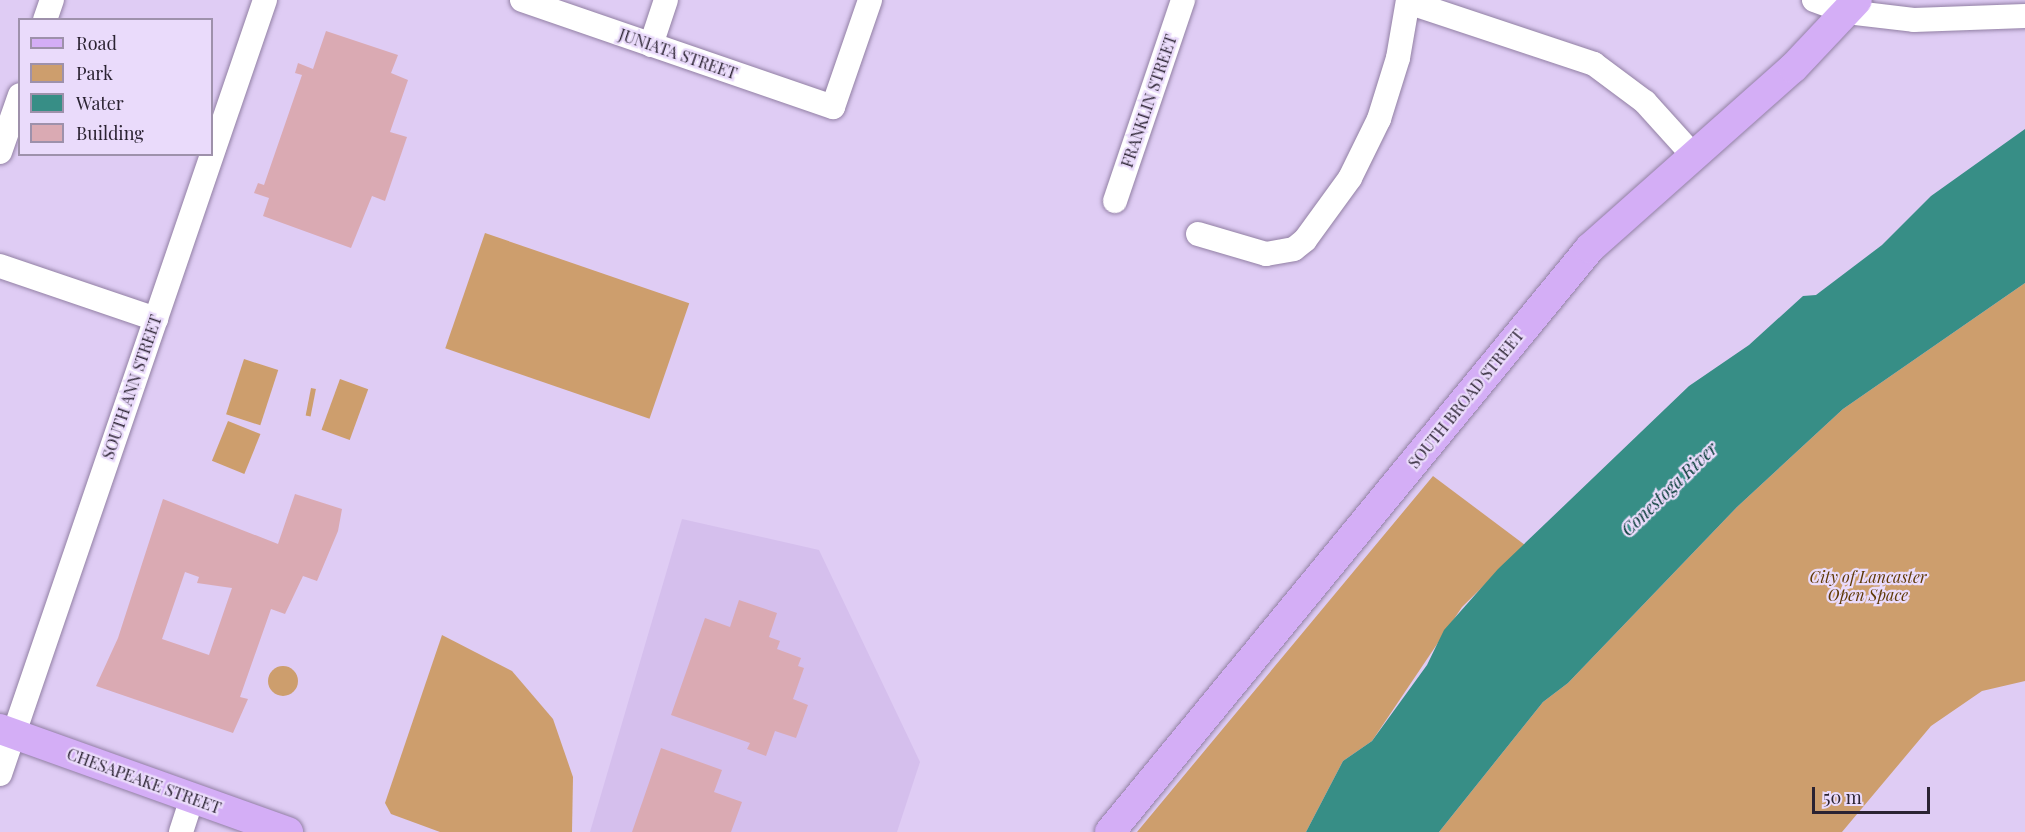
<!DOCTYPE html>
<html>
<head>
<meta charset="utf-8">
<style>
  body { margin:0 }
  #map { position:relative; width:2025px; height:832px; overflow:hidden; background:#dfccf4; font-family:"Playfair Display",serif }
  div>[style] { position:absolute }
  .built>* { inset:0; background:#d5bfed }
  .green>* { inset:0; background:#cd9e6d; transform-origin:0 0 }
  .round { border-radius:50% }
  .water>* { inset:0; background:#378e86 }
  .building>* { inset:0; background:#daaab3 }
  .roads { filter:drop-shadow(0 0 2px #9280a4) drop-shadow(0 0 2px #9280a4) }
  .minor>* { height:24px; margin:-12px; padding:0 12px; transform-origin:12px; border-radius:12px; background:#fff }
  .major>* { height:30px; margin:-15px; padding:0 15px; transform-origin:15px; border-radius:15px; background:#d4aef6 }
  span { translate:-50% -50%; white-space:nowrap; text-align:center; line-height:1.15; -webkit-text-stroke:4.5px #eadbfb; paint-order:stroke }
  .street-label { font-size:16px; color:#2b2332 }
  .park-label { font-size:16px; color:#5e3805; font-style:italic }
  .water-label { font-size:18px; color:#003732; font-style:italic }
  .legend { position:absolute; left:18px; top:18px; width:195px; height:138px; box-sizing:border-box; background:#eadbfb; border:2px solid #9e91ab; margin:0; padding:8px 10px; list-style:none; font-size:18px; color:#2b2332 }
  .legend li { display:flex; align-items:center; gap:12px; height:30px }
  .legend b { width:30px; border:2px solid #9e91ab }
  .scale { position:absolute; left:1812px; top:787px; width:118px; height:27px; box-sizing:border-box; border:3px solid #2b2332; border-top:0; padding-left:8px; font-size:18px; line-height:21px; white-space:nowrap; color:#2b2332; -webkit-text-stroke:4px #eadbfb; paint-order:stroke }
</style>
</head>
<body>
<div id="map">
  <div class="built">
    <div style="clip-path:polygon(682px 519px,819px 550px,920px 762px,897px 832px,590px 832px)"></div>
  </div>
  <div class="green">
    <div style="left:485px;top:233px;width:216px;height:122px;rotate:19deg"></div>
    <div style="clip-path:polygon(2025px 283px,2025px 681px,1982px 691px,1931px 726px,1842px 832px,1439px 832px,1543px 702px,1568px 683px,1737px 507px,1843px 409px)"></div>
    <div style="left:244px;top:359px;width:36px;height:58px;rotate:18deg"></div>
    <div style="left:340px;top:379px;width:30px;height:54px;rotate:20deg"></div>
    <div style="left:311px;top:388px;width:5px;height:28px;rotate:11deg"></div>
    <div style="left:228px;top:421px;width:35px;height:43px;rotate:22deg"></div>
    <div style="clip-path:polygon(1433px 476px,1525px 545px,1462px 607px,1372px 741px,1343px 761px,1306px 832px,1137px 832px)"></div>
    <div style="clip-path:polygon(442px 635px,512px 671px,553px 719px,573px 777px,572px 832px,440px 832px,391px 814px,385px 803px)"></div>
    <div class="round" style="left:268px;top:666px;width:30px;height:30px"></div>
  </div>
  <div class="water">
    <div style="clip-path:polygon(2025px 129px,2025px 283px,1843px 409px,1737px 507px,1568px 683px,1543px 702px,1439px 832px,1306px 832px,1343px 761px,1372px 741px,1427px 665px,1444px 630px,1498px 569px,1689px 386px,1749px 345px,1803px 296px,1816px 295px,1882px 245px,1931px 196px)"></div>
  </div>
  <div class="building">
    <div style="clip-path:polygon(326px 31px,398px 55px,391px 73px,408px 80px,390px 132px,407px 137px,385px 201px,372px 196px,351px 248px,263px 216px,269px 198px,254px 193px,258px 183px,264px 185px,302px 75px,295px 73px,298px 63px,313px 69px)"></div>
    <div style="clip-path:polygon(evenodd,295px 494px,342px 509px,338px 531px,317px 581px,303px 576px,285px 614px,271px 609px,240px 697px,248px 699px,233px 733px,96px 686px,118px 638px,163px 499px,278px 544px,295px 494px,185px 572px,199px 577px,197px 583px,232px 588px,209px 655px,162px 639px,185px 572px)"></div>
    <div style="clip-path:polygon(739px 600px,777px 613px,769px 637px,780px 641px,777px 649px,801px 658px,798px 666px,804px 668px,793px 699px,808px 705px,796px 738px,775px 731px,766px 756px,747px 749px,750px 743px,671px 715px,705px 618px,730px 627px)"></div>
    <div style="clip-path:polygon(661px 748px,722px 770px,714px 792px,742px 802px,731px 832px,632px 832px)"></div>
  </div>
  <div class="roads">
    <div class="minor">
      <div style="left:522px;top:0;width:329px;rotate:19deg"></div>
      <div style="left:833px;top:107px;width:113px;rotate:-70.9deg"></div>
      <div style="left:1814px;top:0;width:35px;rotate:20deg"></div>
      <div style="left:1847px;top:12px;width:67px;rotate:6.8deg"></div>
      <div style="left:1914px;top:20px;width:111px;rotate:-2.1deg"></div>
      <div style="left:1408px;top:2px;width:196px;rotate:18.4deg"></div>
      <div style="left:1594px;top:64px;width:64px;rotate:36.7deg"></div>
      <div style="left:1645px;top:102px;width:70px;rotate:47.9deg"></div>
      <div style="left:45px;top:20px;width:21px;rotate:-71deg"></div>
      <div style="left:651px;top:45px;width:47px;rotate:-71.6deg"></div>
      <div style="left:0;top:152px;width:60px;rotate:-70.7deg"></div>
      <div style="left:1115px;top:201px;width:212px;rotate:-71.3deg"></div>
      <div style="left:1198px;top:234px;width:71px;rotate:16.4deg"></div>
      <div style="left:1266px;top:254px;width:28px;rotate:-10deg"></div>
      <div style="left:1294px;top:249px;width:14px;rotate:-39deg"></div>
      <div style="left:1305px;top:240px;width:77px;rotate:-54deg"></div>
      <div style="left:1350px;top:178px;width:66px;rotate:-63.8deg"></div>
      <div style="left:1379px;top:119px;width:64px;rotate:-72.7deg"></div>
      <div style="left:1398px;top:58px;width:59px;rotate:-80.2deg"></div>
      <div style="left:0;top:266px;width:165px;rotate:18.8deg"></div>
      <div style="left:0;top:774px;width:818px;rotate:-71.1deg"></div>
      <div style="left:181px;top:832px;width:35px;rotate:-72deg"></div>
    </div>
    <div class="major">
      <div style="left:0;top:729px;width:306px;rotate:19.7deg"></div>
      <div style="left:1110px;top:832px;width:756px;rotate:-50.58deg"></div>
      <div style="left:1590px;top:248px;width:271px;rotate:-41.6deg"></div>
      <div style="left:1793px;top:68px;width:93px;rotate:-46.7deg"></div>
    </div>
  </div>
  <div class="street-label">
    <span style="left:678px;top:54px;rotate:19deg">JUNIATA STREET</span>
    <span style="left:1149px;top:101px;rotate:-71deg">FRANKLIN STREET</span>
    <span style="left:132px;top:387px;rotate:-71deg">SOUTH ANN STREET</span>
    <span style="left:1466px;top:399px;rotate:-51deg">SOUTH BROAD STREET</span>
    <span style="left:144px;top:781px;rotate:20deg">CHESAPEAKE STREET</span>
  </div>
  <div class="park-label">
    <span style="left:1868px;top:586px">City of Lancaster<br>Open Space</span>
  </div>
  <div class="water-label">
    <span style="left:1669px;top:489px;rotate:-44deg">Conestoga River</span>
  </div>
  <ul class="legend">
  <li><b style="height:8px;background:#d4aef6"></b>Road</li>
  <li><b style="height:16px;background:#cd9e6d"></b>Park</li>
  <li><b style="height:16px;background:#378e86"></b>Water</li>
  <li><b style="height:16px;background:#daaab3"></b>Building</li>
  </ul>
  <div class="scale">50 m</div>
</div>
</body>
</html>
